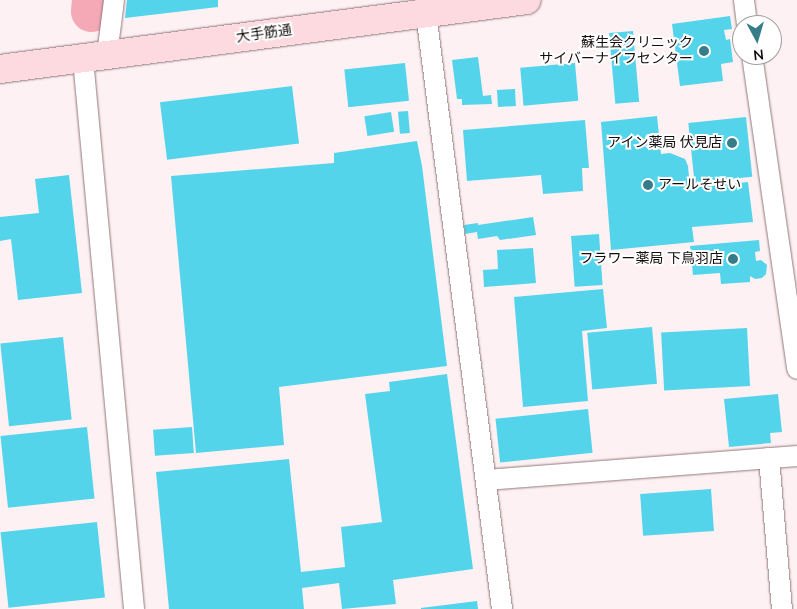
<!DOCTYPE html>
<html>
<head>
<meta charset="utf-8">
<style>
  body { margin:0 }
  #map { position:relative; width:797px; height:609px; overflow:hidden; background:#fdf1f3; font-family:"Nunito Sans","Noto Sans JP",sans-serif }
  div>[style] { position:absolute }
  .river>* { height:41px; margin:-20.5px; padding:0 20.5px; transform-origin:20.5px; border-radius:20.5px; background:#f5a8b6 }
  .building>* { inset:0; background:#53d4ea; transform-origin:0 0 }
  .roads { filter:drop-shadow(0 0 1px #91777b) drop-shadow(0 0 1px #91777b) }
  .street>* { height:20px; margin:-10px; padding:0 10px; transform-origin:10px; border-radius:10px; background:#fff }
  .primary>* { height:28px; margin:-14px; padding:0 14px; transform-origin:14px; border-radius:14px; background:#fcdae0 }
  .dots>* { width:14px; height:14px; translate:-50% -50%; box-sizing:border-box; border:2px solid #fff; border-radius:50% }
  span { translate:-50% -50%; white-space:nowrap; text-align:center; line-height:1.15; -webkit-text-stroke:4px #fff; paint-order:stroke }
  .street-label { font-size:14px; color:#150c0d }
  .poi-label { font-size:14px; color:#150c0d }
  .right { translate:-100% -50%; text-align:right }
  .left { translate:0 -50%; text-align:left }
  .north { position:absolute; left:732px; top:15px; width:50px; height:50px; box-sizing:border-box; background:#fff; border:1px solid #a19e9e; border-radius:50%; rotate:174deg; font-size:14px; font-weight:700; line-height:20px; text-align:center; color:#150c0d }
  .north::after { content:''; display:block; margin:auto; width:18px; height:22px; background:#377c89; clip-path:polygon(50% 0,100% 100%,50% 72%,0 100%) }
</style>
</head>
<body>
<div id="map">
  <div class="river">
    <div style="left:91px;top:11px;width:11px;rotate:-85deg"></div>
  </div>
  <div class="building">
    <div style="clip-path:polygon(127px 0,218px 0,218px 7px,125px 18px)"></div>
    <div style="clip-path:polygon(730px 16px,732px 29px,724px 30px,726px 40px,730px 39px,733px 62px,721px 64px,723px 81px,680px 86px,672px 24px)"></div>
    <div style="left:633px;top:31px;width:71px;height:24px;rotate:85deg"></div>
    <div style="clip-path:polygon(478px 57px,483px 96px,491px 95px,492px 104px,462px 105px,462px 99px,457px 99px,452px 60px)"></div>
    <div style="left:405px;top:63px;width:38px;height:61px;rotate:84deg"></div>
    <div style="left:575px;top:63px;width:38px;height:55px;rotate:85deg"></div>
    <div style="left:292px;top:86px;width:58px;height:133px;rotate:83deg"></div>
    <div style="left:515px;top:89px;width:17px;height:18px;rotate:87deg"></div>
    <div style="left:408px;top:111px;width:22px;height:10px;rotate:85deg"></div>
    <div style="left:391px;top:112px;width:20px;height:27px;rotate:81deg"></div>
    <div style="clip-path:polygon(657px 116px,661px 154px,670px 153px,685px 159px,688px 166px,690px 188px,748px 182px,753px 222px,692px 227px,694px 242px,611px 250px,601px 122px)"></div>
    <div style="left:746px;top:117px;width:60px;height:58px;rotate:84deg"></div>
    <div style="clip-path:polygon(585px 120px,589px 168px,582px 168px,583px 191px,543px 194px,541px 175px,467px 181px,463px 130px)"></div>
    <div style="clip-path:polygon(417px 141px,422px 166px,447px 366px,279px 387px,284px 445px,196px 453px,171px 176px,334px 163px,334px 153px)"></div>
    <div style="clip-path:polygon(69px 175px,82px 293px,18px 300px,11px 239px,0 241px,0 217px,39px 213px,35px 179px)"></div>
    <div style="clip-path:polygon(533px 217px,536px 235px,500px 240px,497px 236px,478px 239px,477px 232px,465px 234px,464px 225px,478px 223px,478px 225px)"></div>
    <div style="left:599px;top:234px;width:51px;height:28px;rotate:86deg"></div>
    <div style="clip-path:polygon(759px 240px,760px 251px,755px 252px,756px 261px,761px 260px,767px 265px,766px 274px,762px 278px,755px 279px,750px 276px,750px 282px,721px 284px,720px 273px,693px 275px,690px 246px)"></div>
    <div style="clip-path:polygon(533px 248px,536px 283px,484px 287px,483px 270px,498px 269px,497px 250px)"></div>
    <div style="clip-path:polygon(603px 289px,607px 328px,582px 331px,588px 401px,523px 407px,514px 297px)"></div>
    <div style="left:652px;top:327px;width:57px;height:65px;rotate:85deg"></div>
    <div style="left:747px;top:328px;width:58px;height:86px;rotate:87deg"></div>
    <div style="left:63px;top:337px;width:83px;height:63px;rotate:84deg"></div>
    <div style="clip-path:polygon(447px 374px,473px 569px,393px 580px,396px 604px,342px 609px,339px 583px,302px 588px,304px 609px,169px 609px,156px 472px,289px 459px,301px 572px,345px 567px,341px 527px,382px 522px,365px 394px,390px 391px,389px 382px)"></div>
    <div style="clip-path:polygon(778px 394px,782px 432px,770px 433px,771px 443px,729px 447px,724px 399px)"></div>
    <div style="left:588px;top:409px;width:44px;height:93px;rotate:84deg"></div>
    <div style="left:87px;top:427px;width:72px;height:87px;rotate:84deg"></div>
    <div style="left:192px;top:427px;width:26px;height:39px;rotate:86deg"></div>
    <div style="left:711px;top:489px;width:42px;height:71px;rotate:86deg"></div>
    <div style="left:97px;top:522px;width:76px;height:97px;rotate:84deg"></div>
    <div style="clip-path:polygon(477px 601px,478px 609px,421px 609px,421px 608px)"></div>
  </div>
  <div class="roads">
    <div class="street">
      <div style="left:744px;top:0;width:25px;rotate:83deg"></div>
      <div style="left:426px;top:13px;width:601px;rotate:82.73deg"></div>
      <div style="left:107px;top:55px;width:55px;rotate:-82.7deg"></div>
      <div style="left:752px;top:55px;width:317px;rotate:81.8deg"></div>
      <div style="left:83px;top:59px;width:552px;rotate:84.7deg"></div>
      <div style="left:769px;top:458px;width:152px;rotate:85.1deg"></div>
      <div style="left:486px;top:480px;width:312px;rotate:-4.4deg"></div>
    </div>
    <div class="primary">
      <div style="left:0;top:69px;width:531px;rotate:-7.46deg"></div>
    </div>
  </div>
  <div class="dots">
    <div style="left:704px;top:51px;background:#377c89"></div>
    <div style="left:732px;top:143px;background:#377c89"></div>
    <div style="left:648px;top:185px;background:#377c89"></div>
    <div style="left:733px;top:259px;background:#377c89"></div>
  </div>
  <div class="street-label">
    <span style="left:264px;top:34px;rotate:-8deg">大手筋通</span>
  </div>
  <div class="poi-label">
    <span class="right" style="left:693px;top:51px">蘇生会クリニック<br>サイバーナイフセンター</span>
    <span class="right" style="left:722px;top:143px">アイン薬局 伏見店</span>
    <span class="left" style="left:658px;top:185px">アールそせい</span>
    <span class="right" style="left:723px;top:259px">フラワー薬局 下鳥羽店</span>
  </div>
  <div class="north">N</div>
</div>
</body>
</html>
